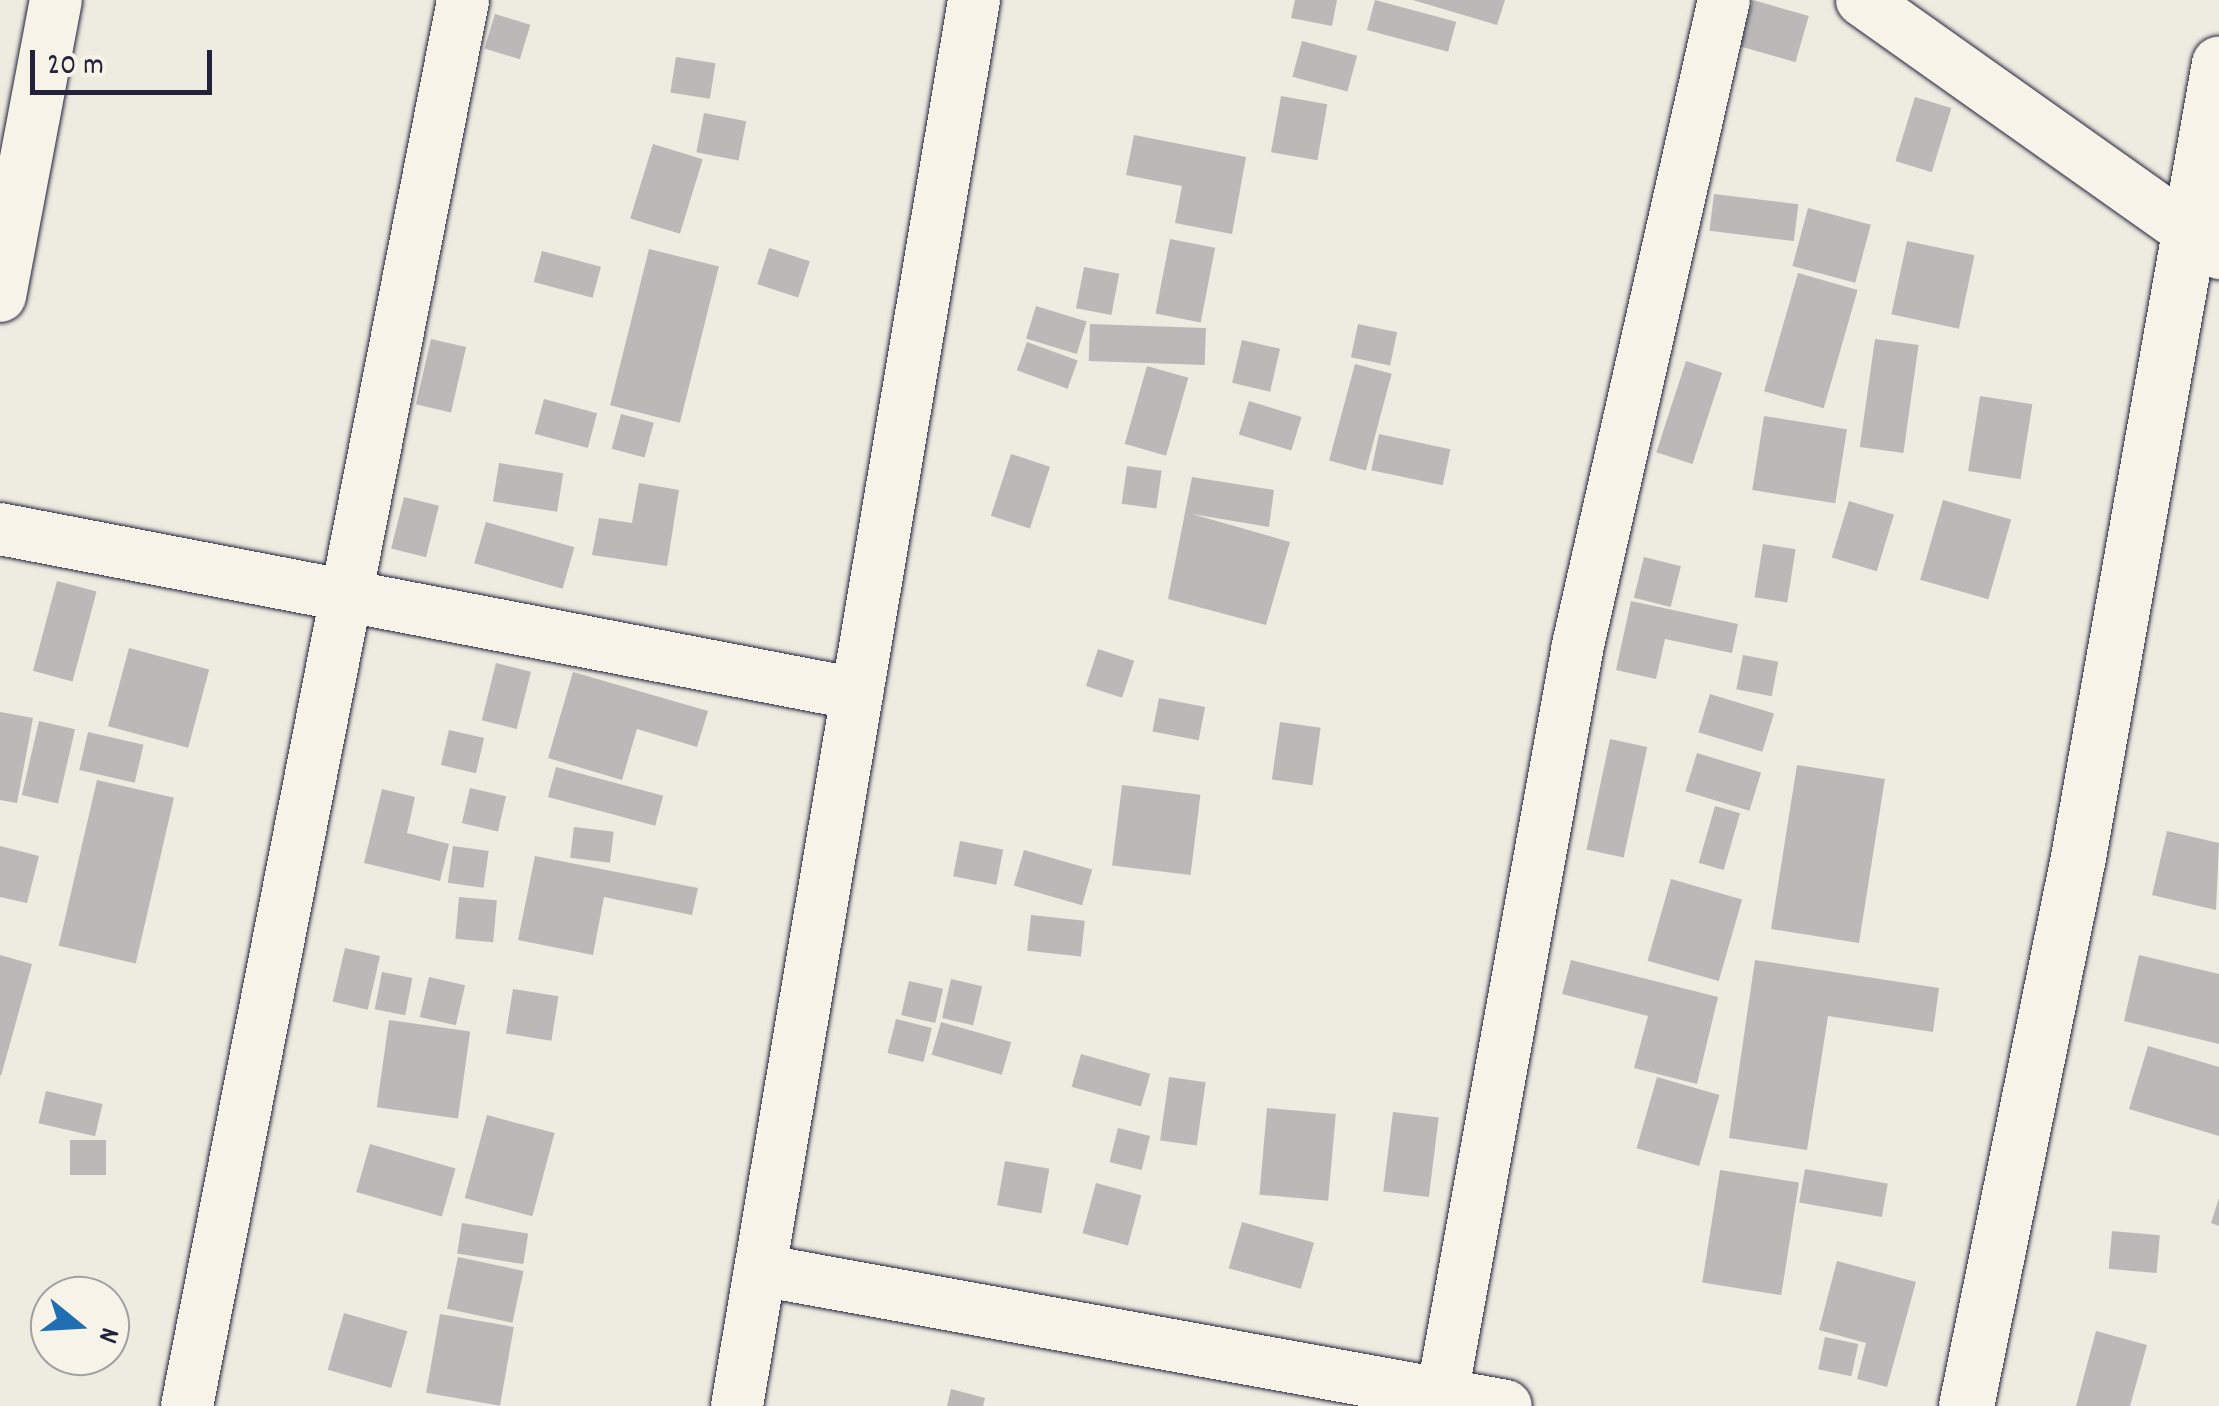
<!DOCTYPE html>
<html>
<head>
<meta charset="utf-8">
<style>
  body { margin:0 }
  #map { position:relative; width:2219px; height:1406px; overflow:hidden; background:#eeebe1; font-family:Dekko,sans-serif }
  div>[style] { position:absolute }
  .building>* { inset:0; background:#bbb8b7; transform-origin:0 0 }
  .roads { filter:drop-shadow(0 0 2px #22223b) drop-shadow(0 0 2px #22223b) }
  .street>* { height:52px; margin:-26px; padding:0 26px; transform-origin:26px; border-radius:26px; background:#f7f3e8 }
  .primary>* { height:55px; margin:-27.5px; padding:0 27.5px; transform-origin:27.5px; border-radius:27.5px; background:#f7f3e8 }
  span { translate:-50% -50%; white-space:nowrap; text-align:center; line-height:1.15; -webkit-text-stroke:10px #f7f3e8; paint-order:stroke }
  .north { position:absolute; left:30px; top:1276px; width:100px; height:100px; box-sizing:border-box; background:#f7f3e8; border:2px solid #a29fa3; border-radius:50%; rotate:108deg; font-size:28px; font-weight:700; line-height:40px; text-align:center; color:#22223b }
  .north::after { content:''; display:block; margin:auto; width:35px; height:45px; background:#1f6fb2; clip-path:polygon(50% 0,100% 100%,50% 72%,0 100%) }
  .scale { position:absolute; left:30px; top:50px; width:182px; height:45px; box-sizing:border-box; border:5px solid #22223b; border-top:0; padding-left:12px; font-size:30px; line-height:35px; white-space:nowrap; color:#22223b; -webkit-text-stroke:8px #f7f3e8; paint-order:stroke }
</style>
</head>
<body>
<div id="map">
  <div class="building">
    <div style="clip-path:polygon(1295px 0,1337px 0,1332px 26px,1291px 18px)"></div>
    <div style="left:1375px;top:0;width:84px;height:31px;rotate:15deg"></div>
    <div style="clip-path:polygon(1413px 0,1505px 0,1497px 25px)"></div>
    <div style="left:1753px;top:0;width:58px;height:48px;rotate:16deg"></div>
    <div style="left:495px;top:14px;width:37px;height:36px;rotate:17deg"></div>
    <div style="left:1302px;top:41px;width:57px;height:37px;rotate:15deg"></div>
    <div style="left:676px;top:57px;width:40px;height:36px;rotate:9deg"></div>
    <div style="left:1281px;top:96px;width:47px;height:57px;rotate:10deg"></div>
    <div style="left:1915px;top:97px;width:38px;height:67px;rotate:17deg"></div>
    <div style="left:704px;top:113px;width:43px;height:40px;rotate:11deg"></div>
    <div style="clip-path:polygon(1134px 135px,1246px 157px,1232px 234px,1175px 223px,1182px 186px,1126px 175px)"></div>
    <div style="left:653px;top:144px;width:52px;height:78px;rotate:17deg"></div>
    <div style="left:1714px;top:194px;width:85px;height:37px;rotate:7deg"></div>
    <div style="left:1808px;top:208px;width:65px;height:60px;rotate:15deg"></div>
    <div style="left:1170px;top:239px;width:46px;height:76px;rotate:11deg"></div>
    <div style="left:1907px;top:241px;width:69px;height:75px;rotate:12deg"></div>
    <div style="left:769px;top:248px;width:43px;height:38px;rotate:18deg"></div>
    <div style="left:649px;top:249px;width:72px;height:161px;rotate:14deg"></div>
    <div style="left:542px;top:251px;width:61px;height:32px;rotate:15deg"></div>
    <div style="left:1084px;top:267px;width:36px;height:42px;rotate:11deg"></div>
    <div style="left:1798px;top:273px;width:62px;height:123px;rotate:16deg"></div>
    <div style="left:1036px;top:306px;width:53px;height:34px;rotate:17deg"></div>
    <div style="left:1090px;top:324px;width:116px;height:37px;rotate:2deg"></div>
    <div style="left:1358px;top:324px;width:40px;height:34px;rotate:12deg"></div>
    <div style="left:431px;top:339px;width:36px;height:67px;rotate:13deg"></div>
    <div style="left:1875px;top:339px;width:44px;height:109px;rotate:8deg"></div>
    <div style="left:1242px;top:340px;width:39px;height:44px;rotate:13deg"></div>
    <div style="left:1027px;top:342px;width:54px;height:30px;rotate:20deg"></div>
    <div style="left:1686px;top:361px;width:38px;height:96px;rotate:18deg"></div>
    <div style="left:1355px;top:364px;width:38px;height:100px;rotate:15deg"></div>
    <div style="left:1147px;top:366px;width:43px;height:81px;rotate:16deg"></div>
    <div style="left:1980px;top:396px;width:53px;height:76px;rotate:9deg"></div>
    <div style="left:544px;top:399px;width:55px;height:36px;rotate:15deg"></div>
    <div style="left:1249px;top:401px;width:55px;height:35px;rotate:17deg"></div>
    <div style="left:621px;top:414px;width:34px;height:36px;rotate:15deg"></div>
    <div style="left:1764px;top:416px;width:84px;height:75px;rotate:9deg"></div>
    <div style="left:1379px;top:434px;width:73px;height:37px;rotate:12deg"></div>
    <div style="left:1011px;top:454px;width:41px;height:65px;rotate:18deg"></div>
    <div style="left:499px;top:463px;width:65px;height:39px;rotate:9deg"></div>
    <div style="left:1127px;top:466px;width:35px;height:38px;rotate:8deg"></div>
    <div style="clip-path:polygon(1192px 477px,1274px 490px,1269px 527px,1192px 514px,1290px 542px,1266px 625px,1168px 599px)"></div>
    <div style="clip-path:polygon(639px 483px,679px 490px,667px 566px,592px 555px,599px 518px,632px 523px)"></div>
    <div style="left:404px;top:497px;width:36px;height:53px;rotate:14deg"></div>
    <div style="left:1943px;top:500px;width:71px;height:83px;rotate:16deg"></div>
    <div style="left:1849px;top:501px;width:47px;height:59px;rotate:17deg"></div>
    <div style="left:486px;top:522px;width:92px;height:43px;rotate:16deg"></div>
    <div style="left:1763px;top:544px;width:33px;height:54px;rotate:9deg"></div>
    <div style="left:1644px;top:557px;width:38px;height:42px;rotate:14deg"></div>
    <div style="left:57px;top:581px;width:41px;height:93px;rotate:15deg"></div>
    <div style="clip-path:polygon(1631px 601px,1738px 624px,1732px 653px,1665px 639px,1656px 679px,1616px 670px)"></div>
    <div style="left:129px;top:648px;width:83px;height:81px;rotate:15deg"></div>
    <div style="left:1098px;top:649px;width:38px;height:39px;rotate:18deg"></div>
    <div style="left:1743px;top:655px;width:36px;height:35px;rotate:11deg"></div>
    <div style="left:496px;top:663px;width:36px;height:59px;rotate:14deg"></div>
    <div style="clip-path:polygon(573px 672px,708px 711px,697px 747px,637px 729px,622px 780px,548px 758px)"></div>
    <div style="left:1710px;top:694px;width:67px;height:40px;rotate:17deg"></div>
    <div style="left:1159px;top:698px;width:47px;height:34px;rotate:11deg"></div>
    <div style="clip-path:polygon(0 712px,33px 718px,17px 803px,0 800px)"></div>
    <div style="left:39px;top:721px;width:37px;height:76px;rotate:13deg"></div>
    <div style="left:1280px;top:722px;width:41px;height:58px;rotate:8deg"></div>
    <div style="left:449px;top:730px;width:36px;height:36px;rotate:13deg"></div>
    <div style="left:88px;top:732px;width:57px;height:39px;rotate:13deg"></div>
    <div style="left:1610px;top:739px;width:38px;height:113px;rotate:12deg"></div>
    <div style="left:1697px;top:753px;width:67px;height:40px;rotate:17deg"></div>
    <div style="left:1797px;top:765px;width:89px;height:166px;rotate:9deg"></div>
    <div style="left:556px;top:767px;width:111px;height:31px;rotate:15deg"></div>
    <div style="left:97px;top:780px;width:79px;height:170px;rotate:13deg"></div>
    <div style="left:1122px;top:785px;width:79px;height:81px;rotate:7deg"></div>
    <div style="left:470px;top:788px;width:37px;height:36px;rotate:13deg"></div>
    <div style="clip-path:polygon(382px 789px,415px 797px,407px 833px,449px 844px,440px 881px,364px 863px)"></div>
    <div style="left:1715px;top:806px;width:26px;height:59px;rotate:16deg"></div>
    <div style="left:574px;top:827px;width:40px;height:31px;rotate:7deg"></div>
    <div style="clip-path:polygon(2167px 831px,2219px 843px,2216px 910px,2152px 895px)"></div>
    <div style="left:960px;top:841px;width:44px;height:36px;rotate:11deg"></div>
    <div style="clip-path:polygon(0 846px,39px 856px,27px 903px,0 897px)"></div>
    <div style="left:453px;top:846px;width:36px;height:37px;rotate:8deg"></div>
    <div style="left:1024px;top:850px;width:71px;height:37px;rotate:16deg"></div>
    <div style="clip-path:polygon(535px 856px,698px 888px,692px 915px,604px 897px,593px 955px,518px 940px)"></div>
    <div style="left:1671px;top:879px;width:74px;height:85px;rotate:16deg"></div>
    <div style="left:459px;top:897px;width:38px;height:42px;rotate:5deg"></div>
    <div style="left:1031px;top:915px;width:54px;height:36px;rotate:6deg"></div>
    <div style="left:345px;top:948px;width:36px;height:55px;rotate:13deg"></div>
    <div style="clip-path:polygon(0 955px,32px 964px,1px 1076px,0 1075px)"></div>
    <div style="clip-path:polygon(2139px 955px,2219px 974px,2219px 1044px,2124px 1021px)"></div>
    <div style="clip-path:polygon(1571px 960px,1718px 997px,1697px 1084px,1634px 1068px,1648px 1016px,1562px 994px)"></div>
    <div style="clip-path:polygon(1755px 960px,1939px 988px,1933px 1032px,1828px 1016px,1807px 1150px,1729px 1138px)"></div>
    <div style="left:382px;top:972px;width:31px;height:38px;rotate:11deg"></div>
    <div style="left:429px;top:977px;width:37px;height:41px;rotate:13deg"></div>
    <div style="left:951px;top:979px;width:32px;height:40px;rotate:13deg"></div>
    <div style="left:909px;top:981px;width:35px;height:35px;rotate:13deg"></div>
    <div style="left:513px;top:989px;width:46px;height:45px;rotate:9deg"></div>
    <div style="left:896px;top:1019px;width:37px;height:35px;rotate:14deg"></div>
    <div style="left:389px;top:1020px;width:82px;height:88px;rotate:8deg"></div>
    <div style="left:941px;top:1022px;width:73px;height:34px;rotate:16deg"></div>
    <div style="clip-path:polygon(2148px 1046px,2219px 1067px,2219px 1136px,2129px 1109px)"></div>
    <div style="left:1081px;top:1054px;width:72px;height:34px;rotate:16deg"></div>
    <div style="left:1169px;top:1077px;width:37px;height:64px;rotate:8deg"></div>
    <div style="left:1657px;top:1077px;width:65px;height:74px;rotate:16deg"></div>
    <div style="left:46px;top:1091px;width:58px;height:33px;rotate:13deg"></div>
    <div style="left:1267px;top:1108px;width:69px;height:87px;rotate:5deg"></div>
    <div style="left:1393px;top:1112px;width:46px;height:80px;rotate:7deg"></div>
    <div style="left:487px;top:1115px;width:70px;height:86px;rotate:15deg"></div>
    <div style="left:1118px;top:1128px;width:33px;height:35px;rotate:14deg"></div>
    <div style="left:70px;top:1140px;width:36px;height:35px"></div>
    <div style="left:370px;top:1144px;width:89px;height:50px;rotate:16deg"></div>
    <div style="left:1005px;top:1161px;width:45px;height:45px;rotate:10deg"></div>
    <div style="left:1805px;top:1169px;width:84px;height:34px;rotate:10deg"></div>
    <div style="left:1720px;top:1170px;width:80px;height:114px;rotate:9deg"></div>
    <div style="left:1096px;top:1183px;width:47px;height:52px;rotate:15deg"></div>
    <div style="clip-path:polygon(2219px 1198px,2219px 1226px,2211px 1223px)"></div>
    <div style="left:1242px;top:1222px;width:75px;height:48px;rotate:16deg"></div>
    <div style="left:462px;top:1223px;width:67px;height:31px;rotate:9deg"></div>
    <div style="left:2112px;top:1231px;width:48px;height:38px;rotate:5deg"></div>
    <div style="left:458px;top:1257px;width:67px;height:53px;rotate:12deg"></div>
    <div style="clip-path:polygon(1837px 1261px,1916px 1282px,1887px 1387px,1857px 1379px,1866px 1343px,1819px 1330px)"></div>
    <div style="left:344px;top:1313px;width:66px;height:59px;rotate:16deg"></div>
    <div style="left:440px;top:1314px;width:75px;height:80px;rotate:10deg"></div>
    <div style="clip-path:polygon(2096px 1331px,2147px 1345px,2130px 1406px,2076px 1406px)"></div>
    <div style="left:1825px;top:1337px;width:34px;height:33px;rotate:12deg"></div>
    <div style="clip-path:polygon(951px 1389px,985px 1398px,983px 1406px,947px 1406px)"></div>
  </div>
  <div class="roads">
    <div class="street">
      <div style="left:1862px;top:0;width:438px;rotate:35.3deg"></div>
      <div style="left:0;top:296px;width:301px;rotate:-79.3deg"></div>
      <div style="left:0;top:529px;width:873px;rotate:10.9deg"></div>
      <div style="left:760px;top:1270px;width:758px;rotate:10.33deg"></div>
      <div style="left:187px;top:1406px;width:1433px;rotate:-78.89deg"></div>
      <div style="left:737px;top:1406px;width:1426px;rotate:-80.43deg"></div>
      <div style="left:1440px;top:1406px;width:773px;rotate:-79.72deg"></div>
      <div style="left:1578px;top:645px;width:661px;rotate:-77.25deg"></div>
    </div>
    <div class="primary">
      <div style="left:1966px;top:1406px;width:560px;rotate:-78.47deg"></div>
      <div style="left:2078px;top:857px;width:806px;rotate:-79.93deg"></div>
    </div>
  </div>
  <div class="north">N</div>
  <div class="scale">20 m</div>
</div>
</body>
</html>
